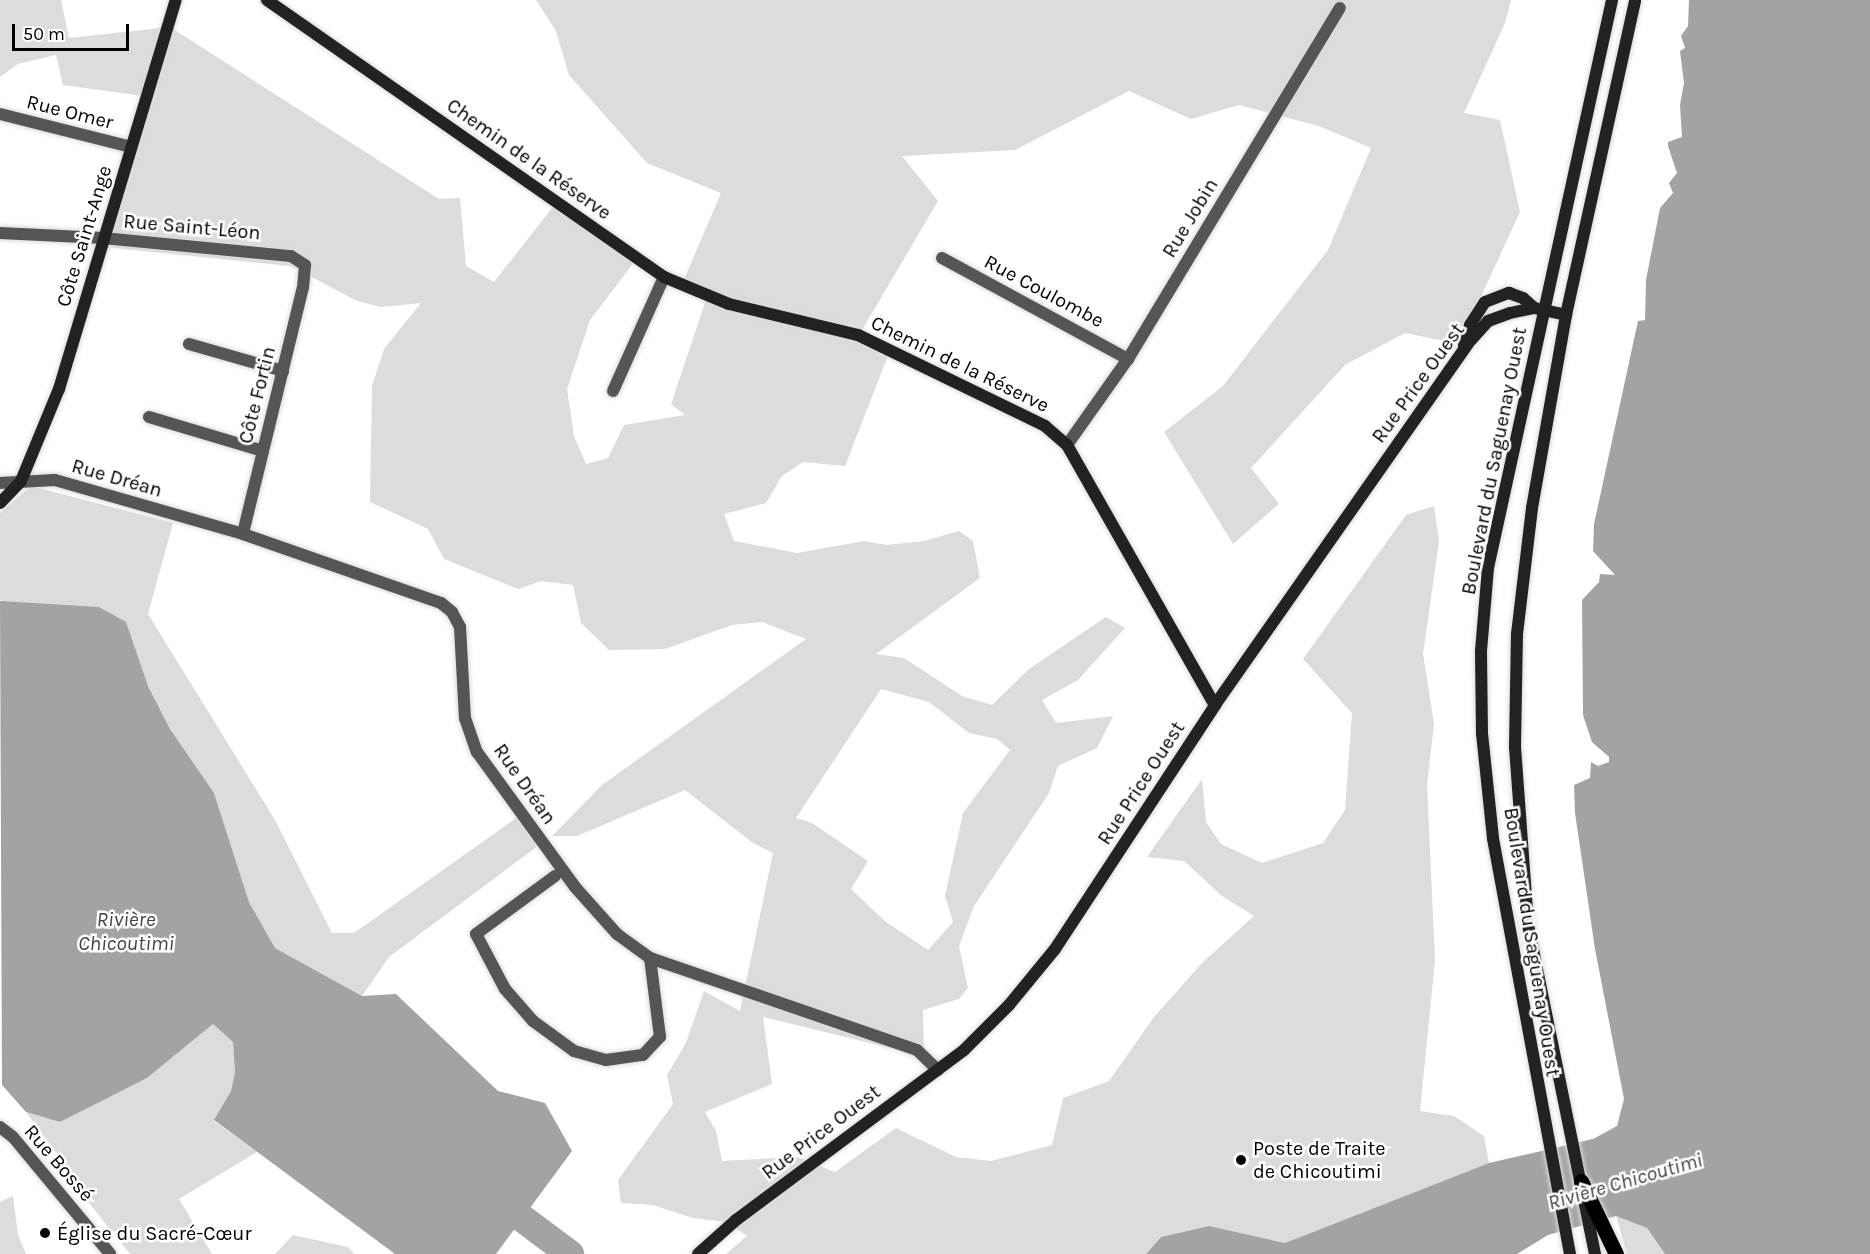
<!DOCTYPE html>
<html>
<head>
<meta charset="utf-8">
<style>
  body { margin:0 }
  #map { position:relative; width:1870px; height:1254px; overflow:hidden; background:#fff; font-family:Karla,sans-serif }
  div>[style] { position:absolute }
  .green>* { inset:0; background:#dcdcdc }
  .water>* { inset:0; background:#a3a3a3 }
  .river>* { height:28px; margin:-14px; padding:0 14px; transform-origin:14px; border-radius:14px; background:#a3a3a3 }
  .roads { filter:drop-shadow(0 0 2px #dbdbdb) drop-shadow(0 0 2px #dbdbdb) }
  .street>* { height:12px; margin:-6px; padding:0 6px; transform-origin:6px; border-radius:6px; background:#555 }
  .secondary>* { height:12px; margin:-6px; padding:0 6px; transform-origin:6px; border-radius:6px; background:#222 }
  .primary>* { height:15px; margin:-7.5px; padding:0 7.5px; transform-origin:7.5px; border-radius:7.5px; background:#000 }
  .dots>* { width:16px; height:16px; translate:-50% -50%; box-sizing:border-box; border:3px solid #fff; border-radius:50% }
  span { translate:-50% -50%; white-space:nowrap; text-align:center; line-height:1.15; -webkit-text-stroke:5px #fff; paint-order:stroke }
  .street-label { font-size:20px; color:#000 }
  .poi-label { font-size:20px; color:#000 }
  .left { translate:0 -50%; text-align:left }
  .water-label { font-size:21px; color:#444; font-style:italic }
  .scale { position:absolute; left:12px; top:24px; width:117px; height:27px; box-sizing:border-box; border:3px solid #000; border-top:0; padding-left:8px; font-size:18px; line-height:21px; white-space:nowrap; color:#000; -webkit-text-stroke:4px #fff; paint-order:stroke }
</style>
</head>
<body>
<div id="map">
  <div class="green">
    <div style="clip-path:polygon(evenodd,0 0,61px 0,69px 38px,170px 27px,439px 199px,460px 198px,466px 266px,494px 282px,556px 203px,638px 257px,590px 320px,567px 389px,574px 436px,586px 464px,608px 458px,624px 425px,685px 415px,671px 404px,707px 297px,682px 284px,721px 193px,647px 163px,569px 75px,556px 31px,536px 0,1511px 0,1505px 23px,1464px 113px,1500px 120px,1520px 212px,1459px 344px,1405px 333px,1345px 365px,1251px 468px,1279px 504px,1233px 544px,1164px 432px,1223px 386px,1328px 250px,1371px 148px,1319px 126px,1239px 105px,1191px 119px,1129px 91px,1015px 150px,902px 156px,938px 201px,859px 335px,891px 348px,845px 466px,803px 462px,782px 476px,766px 503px,724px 514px,734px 541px,797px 553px,864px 541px,887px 545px,924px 541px,959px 531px,973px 541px,980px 578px,876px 654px,904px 658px,962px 696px,992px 705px,1029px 669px,1106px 617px,1125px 628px,1078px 680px,1042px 700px,1056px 723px,1113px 716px,1097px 748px,1058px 766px,1049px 793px,974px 906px,959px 946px,968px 988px,959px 999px,923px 1010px,924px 1056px,763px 1017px,772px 1084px,705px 1112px,716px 1131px,722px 1161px,797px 1157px,835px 1172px,896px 1128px,956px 1157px,991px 1161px,1052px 1145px,1063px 1098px,1109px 1081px,1154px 1017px,1202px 963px,1254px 916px,1222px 896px,1184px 861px,1147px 857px,1202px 779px,1206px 822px,1221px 844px,1262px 863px,1323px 843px,1345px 810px,1352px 713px,1303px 659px,1406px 515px,1434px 506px,1439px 541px,1423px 654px,1434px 724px,1427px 785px,1435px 960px,1420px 1111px,1454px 1116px,1484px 1136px,1489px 1163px,1285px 1243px,1209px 1226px,1161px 1237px,1146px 1254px,726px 1254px,747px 1236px,726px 1222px,693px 1218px,653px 1205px,621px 1203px,618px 1180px,673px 1104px,667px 1075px,686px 1043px,704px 991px,740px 1011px,773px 853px,753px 843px,685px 790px,577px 836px,552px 836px,602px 785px,806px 639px,762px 622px,732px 625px,665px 649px,609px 650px,581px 623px,573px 585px,541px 581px,518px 589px,444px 559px,428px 529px,370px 502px,372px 386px,384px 349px,421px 303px,381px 307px,357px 301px,291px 266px,106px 247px,150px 97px,63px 85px,56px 55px,18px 64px,0 77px,0 0,881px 689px,929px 702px,969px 733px,997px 739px,1010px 750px,963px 813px,945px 896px,953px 922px,928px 950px,886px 922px,851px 889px,868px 861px,812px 823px,796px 818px,881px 689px)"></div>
    <div style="clip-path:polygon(31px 486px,173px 523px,148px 614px,275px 820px,332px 933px,354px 933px,519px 816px,539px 845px,389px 957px,362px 996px,275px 948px,249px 902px,214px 793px,170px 729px,148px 686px,0 600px,0 513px)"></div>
    <div style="clip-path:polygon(213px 1024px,233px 1042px,235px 1072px,231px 1091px,214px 1121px,257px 1152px,179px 1199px,212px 1254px,130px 1254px,77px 1188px,74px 1177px,26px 1112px,60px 1122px,147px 1078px)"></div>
    <div style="clip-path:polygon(13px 1196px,18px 1235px,26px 1254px,0 1254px,0 1202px)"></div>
    <div style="clip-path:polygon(1616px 1216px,1647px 1228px,1665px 1254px,1627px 1254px)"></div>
    <div style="clip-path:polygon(293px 1235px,348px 1247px,354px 1254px,275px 1254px)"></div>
  </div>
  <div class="water">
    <div style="clip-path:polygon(1689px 0,1870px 0,1870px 1254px,1665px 1254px,1647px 1228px,1616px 1216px,1548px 1235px,1517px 1254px,1146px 1254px,1161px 1237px,1209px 1226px,1285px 1243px,1489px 1163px,1593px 1139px,1617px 1126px,1624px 1099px,1595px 949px,1575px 813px,1574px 785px,1590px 778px,1591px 762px,1598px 766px,1609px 762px,1609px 757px,1592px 742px,1583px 715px,1582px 600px,1599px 582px,1600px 574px,1615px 575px,1593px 551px,1594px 524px,1638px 321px,1645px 320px,1646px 280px,1660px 208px,1673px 193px,1669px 183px,1677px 173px,1668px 146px,1668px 142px,1682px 137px,1680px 105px,1684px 83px,1680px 51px,1685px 48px,1681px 36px,1688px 26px)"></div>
    <div style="clip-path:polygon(0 601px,99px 607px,126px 622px,148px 686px,170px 729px,214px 793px,249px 902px,275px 948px,362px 996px,396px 994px,498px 1091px,545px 1103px,572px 1151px,496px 1254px,395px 1254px,214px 1120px,231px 1091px,235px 1072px,233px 1042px,213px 1024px,147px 1078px,60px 1122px,26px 1112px,2px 1085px)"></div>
  </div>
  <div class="river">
    <div style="left:491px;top:1195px;width:99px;rotate:36.8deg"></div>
  </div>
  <div class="roads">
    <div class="street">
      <div style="left:0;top:114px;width:135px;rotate:14.1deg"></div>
      <div style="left:0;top:233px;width:103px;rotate:2.8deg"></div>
      <div style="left:103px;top:238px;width:189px;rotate:5.5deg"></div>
      <div style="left:291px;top:256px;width:17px;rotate:33deg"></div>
      <div style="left:305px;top:265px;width:22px;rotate:95deg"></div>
      <div style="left:303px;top:287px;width:254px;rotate:103.7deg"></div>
      <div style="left:942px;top:258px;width:212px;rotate:28.5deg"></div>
      <div style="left:189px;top:344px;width:98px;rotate:16deg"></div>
      <div style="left:613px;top:391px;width:125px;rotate:-65.9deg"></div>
      <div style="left:149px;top:417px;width:119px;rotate:16.6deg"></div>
      <div style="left:1067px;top:445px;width:105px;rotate:-54.7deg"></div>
      <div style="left:1128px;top:359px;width:410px;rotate:-58.9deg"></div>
      <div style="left:0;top:483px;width:55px;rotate:-3.1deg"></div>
      <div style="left:55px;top:480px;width:196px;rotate:16deg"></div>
      <div style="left:243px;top:534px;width:210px;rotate:19.2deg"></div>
      <div style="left:441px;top:603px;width:14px;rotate:39deg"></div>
      <div style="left:452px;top:612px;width:17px;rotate:62deg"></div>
      <div style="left:460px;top:627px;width:91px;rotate:86.9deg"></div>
      <div style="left:465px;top:718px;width:36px;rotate:71deg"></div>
      <div style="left:477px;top:752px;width:167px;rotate:54deg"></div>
      <div style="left:575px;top:887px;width:63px;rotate:48.2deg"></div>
      <div style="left:617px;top:934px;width:41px;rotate:36deg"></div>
      <div style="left:650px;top:958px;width:282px;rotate:19deg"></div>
      <div style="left:917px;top:1050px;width:29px;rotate:44deg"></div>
      <div style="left:555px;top:876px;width:98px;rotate:143.7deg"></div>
      <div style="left:476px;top:934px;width:62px;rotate:62.2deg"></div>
      <div style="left:505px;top:989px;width:43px;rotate:48.8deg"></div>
      <div style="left:533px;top:1021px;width:51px;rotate:36.2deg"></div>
      <div style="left:574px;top:1051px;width:33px;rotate:16deg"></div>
      <div style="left:606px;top:1060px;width:37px;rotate:-8deg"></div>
      <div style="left:643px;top:1055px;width:25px;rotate:-47deg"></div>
      <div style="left:660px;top:1037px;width:80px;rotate:-97.2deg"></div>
      <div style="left:0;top:1127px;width:16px;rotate:38deg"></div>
      <div style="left:13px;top:1137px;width:152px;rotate:50.3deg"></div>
    </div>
    <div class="secondary">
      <div style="left:267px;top:0;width:484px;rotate:34.9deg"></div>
      <div style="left:664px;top:277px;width:70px;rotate:22.6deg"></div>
      <div style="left:729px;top:304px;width:133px;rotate:13.5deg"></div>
      <div style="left:858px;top:335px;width:208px;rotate:25.9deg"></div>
      <div style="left:1045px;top:426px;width:29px;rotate:41deg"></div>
      <div style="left:1067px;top:445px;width:299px;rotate:60.4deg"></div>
      <div style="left:1464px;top:345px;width:21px;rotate:-73deg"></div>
      <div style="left:1470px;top:325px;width:27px;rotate:-57deg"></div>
      <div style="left:1485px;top:302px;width:26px;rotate:-21deg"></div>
      <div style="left:1509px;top:293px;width:15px;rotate:20deg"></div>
      <div style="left:1523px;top:298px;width:15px;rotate:42deg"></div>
      <div style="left:0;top:503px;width:30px;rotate:-46deg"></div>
      <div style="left:21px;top:481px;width:100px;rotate:-67.6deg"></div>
      <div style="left:59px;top:389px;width:406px;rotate:-73.3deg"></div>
      <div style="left:698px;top:1254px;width:51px;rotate:-41.8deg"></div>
      <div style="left:736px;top:1220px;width:284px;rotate:-36.7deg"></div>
      <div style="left:964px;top:1050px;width:64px;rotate:-45deg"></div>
      <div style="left:1009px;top:1005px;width:72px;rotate:-50.6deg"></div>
      <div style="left:1055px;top:949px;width:292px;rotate:-56.7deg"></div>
      <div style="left:1215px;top:705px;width:446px;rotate:-55deg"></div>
      <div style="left:1471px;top:340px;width:25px;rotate:-48deg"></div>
      <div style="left:1488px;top:321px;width:23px;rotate:-20deg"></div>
      <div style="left:1510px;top:313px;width:25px;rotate:-12deg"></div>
      <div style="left:1534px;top:308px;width:33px;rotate:12deg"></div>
      <div style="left:1570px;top:1254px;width:423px;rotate:-100.5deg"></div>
      <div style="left:1493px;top:838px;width:105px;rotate:-96deg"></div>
      <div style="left:1482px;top:734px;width:83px;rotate:-90.7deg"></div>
      <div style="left:1481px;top:651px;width:83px;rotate:-85.2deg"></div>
      <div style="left:1488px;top:568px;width:581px;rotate:-77.68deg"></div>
      <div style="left:1595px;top:1254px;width:337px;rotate:-101.5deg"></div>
      <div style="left:1528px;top:924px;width:177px;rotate:-94.2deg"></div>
      <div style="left:1515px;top:747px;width:113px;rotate:-89deg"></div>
      <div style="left:1517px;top:634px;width:127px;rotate:-83.2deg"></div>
      <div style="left:1532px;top:508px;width:196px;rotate:-80deg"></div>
      <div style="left:1566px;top:315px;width:322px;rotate:-77.6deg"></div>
    </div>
    <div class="primary">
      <div style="left:1581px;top:1181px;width:81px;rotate:64.4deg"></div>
    </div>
  </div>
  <div class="dots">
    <div style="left:1241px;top:1160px;background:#000"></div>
    <div style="left:45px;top:1233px;background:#000"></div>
  </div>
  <div class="street-label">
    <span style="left:70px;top:112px;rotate:14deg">Rue Omer</span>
    <span style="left:529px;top:159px;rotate:35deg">Chemin de la Réserve</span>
    <span style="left:1190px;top:218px;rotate:-59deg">Rue Jobin</span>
    <span style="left:192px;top:227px;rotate:5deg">Rue Saint-Léon</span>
    <span style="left:84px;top:236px;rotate:-73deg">Côte Saint-Ange</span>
    <span style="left:1044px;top:291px;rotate:28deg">Rue Coulombe</span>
    <span style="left:960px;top:364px;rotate:26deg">Chemin de la Réserve</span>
    <span style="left:1418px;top:383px;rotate:-54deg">Rue Price Ouest</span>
    <span style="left:257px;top:395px;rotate:-76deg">Côte Fortin</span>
    <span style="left:1494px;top:461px;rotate:-79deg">Boulevard du Saguenay Ouest</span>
    <span style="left:117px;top:478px;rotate:16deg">Rue Dréan</span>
    <span style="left:1141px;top:783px;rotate:-57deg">Rue Price Ouest</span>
    <span style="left:525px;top:784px;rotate:55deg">Rue Dréan</span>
    <span style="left:1532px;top:942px;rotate:81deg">Boulevard du Saguenay Ouest</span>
    <span style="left:821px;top:1132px;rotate:-37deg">Rue Price Ouest</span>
    <span style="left:59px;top:1163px;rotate:49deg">Rue Bossé</span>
  </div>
  <div class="poi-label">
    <span class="left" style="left:1253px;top:1160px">Poste de Traite<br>de Chicoutimi</span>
    <span class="left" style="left:57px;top:1233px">Église du Sacré-Cœur</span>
  </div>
  <div class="water-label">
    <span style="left:126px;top:931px">Rivière<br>Chicoutimi</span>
    <span style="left:1625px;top:1181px;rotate:-16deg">Rivière Chicoutimi</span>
  </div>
  <div class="scale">50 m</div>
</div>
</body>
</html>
